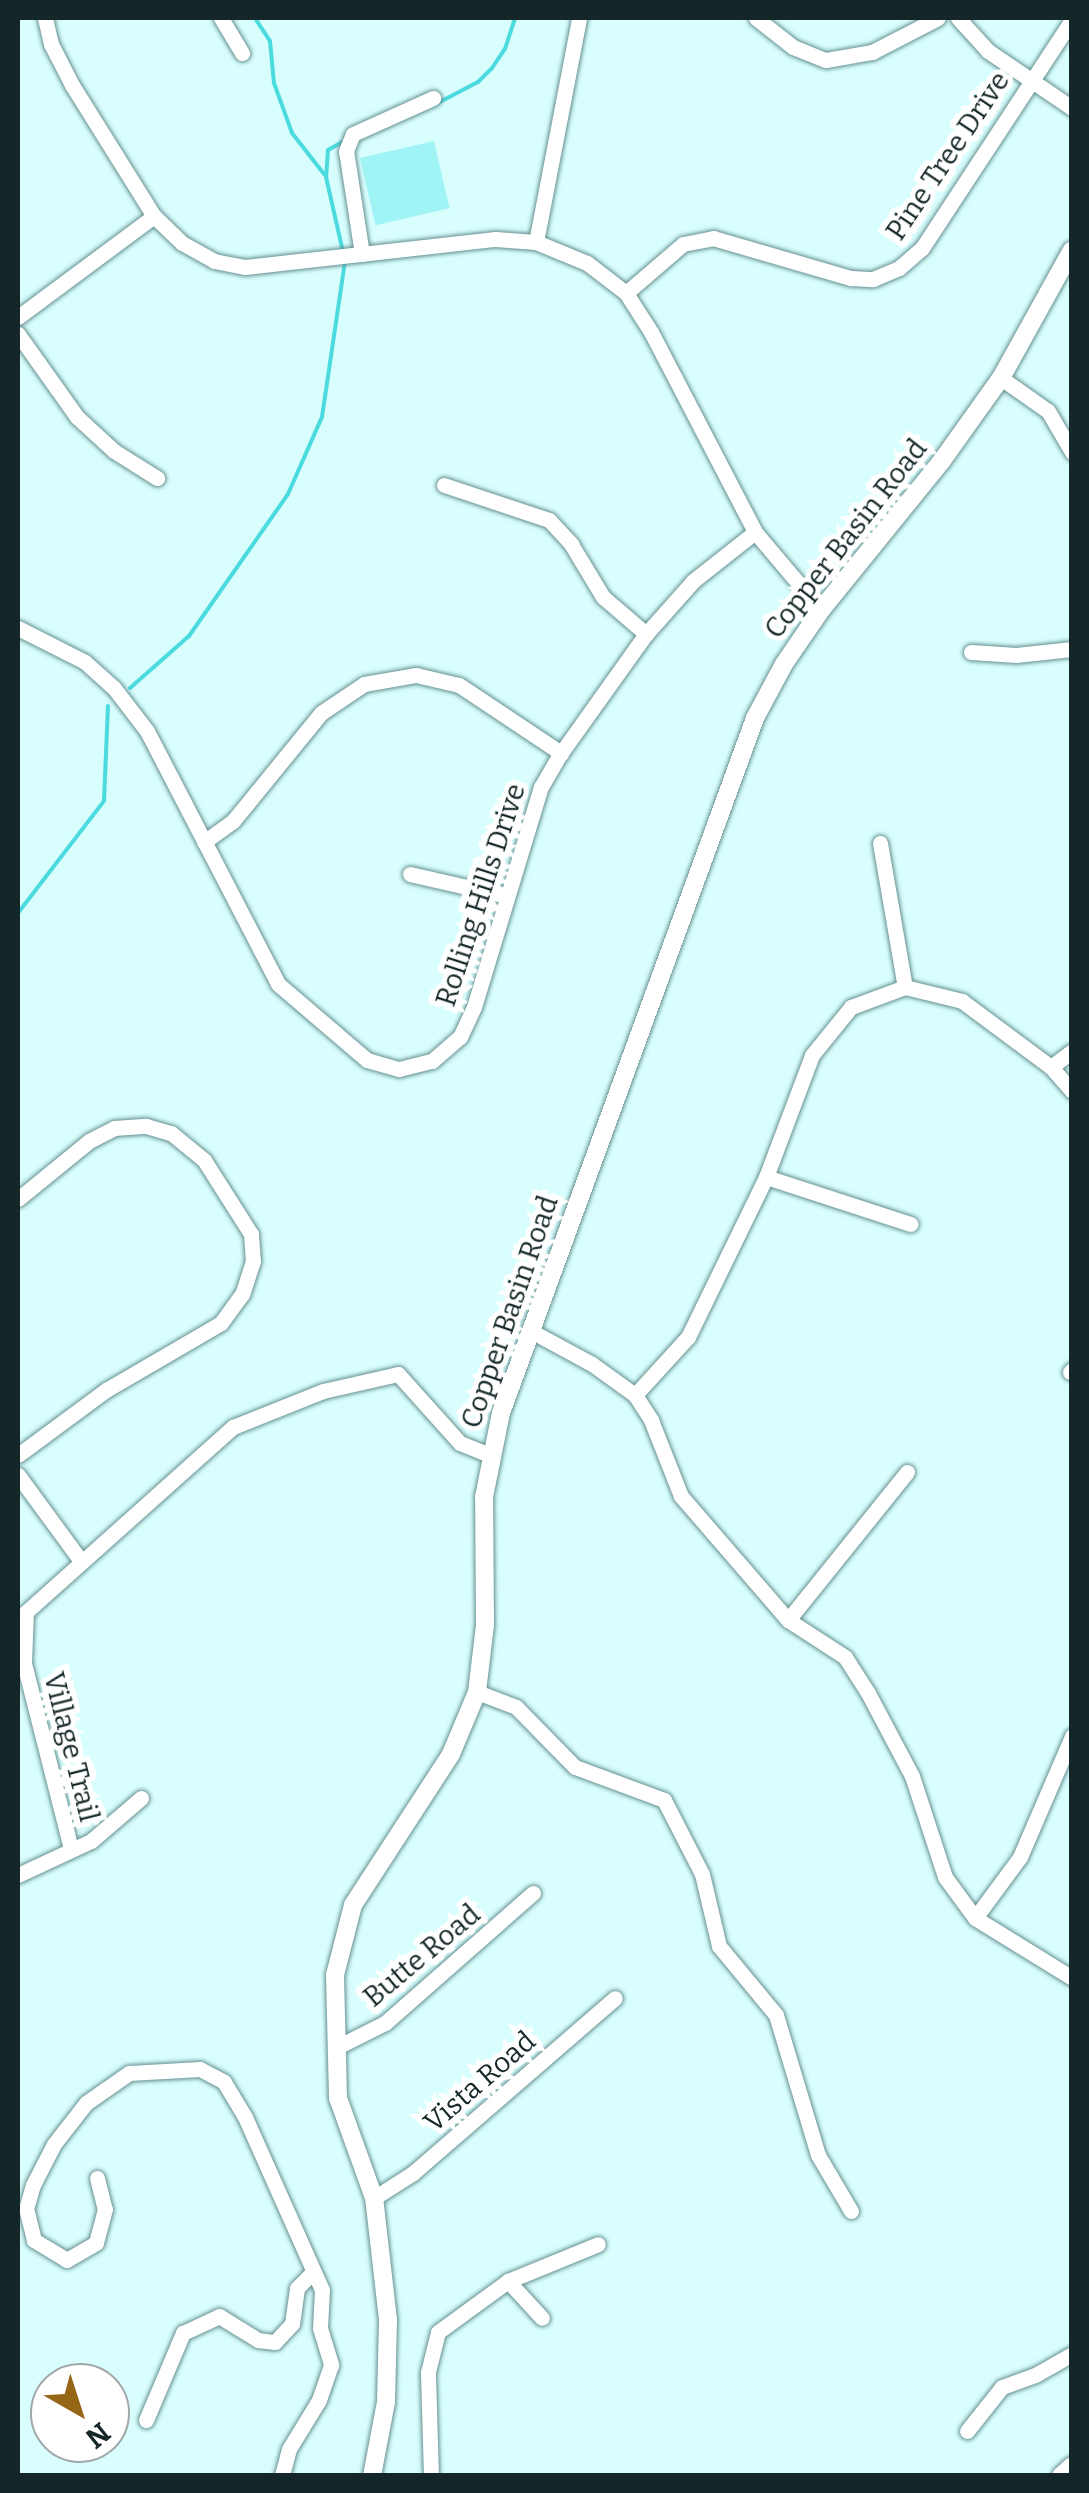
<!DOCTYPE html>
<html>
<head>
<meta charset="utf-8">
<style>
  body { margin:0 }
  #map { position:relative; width:1089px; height:2493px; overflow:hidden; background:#d9fefe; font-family:Bitter,serif }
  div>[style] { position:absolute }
  .green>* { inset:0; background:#a1f4f6; transform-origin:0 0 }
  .stream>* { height:4px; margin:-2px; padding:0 2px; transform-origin:2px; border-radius:2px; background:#4bdbdf }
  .roads { filter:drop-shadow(0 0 2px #659091) drop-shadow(0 0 2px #659091) }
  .minor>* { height:15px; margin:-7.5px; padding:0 7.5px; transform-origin:7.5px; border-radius:7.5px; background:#fff }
  .tertiary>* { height:18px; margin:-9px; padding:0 9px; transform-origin:9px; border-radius:9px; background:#fff }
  span { translate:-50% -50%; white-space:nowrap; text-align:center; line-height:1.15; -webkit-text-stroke:10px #fff; paint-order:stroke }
  .street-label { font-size:28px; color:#142627 }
  .frame { position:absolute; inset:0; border:20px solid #142627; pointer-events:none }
  .north { position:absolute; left:30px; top:2363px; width:100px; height:100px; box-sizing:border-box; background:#fff; border:2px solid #a1a8a9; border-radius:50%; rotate:141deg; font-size:28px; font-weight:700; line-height:40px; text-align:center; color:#142627 }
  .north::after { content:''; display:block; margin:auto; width:35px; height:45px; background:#966617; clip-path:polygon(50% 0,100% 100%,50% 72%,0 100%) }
</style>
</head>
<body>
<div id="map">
  <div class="green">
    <div style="left:434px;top:141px;width:69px;height:76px;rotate:77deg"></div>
  </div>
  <div class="stream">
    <div style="left:255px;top:18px;width:27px;rotate:57deg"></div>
    <div style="left:270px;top:41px;width:42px;rotate:84.6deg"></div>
    <div style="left:274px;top:83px;width:53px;rotate:70.2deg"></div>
    <div style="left:292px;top:133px;width:52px;rotate:52deg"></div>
    <div style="left:434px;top:105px;width:50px;rotate:-27.6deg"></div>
    <div style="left:478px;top:82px;width:20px;rotate:-45deg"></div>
    <div style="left:492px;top:68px;width:23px;rotate:-56deg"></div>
    <div style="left:505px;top:49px;width:33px;rotate:-72deg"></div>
    <div style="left:342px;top:142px;width:16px;rotate:150deg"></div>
    <div style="left:328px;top:150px;width:27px;rotate:94deg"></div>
    <div style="left:326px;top:177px;width:77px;rotate:77.2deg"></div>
    <div style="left:130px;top:688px;width:79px;rotate:-41.4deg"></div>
    <div style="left:189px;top:636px;width:173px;rotate:-55.1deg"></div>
    <div style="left:288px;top:494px;width:84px;rotate:-66.2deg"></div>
    <div style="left:322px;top:417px;width:158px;rotate:-81.6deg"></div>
    <div style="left:18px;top:913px;width:141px;rotate:-52.5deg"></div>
    <div style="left:104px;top:801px;width:95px;rotate:-87.6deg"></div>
  </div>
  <div class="roads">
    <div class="minor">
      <div style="left:45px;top:18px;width:27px;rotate:77deg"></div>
      <div style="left:51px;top:44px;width:46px;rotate:62.9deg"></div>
      <div style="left:72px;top:85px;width:155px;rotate:58deg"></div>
      <div style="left:154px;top:216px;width:39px;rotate:44deg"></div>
      <div style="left:182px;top:243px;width:37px;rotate:29deg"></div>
      <div style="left:214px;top:261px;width:32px;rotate:11deg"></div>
      <div style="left:245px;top:267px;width:252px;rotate:-6.4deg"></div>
      <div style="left:495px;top:239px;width:41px;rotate:4.2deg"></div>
      <div style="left:536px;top:242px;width:55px;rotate:22.4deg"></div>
      <div style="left:587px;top:263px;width:49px;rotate:37.6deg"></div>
      <div style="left:626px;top:293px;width:46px;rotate:57.3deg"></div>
      <div style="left:651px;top:332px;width:225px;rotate:62.5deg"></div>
      <div style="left:755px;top:532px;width:102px;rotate:49.8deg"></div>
      <div style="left:221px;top:18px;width:41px;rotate:59deg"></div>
      <div style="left:756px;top:18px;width:47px;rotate:38.1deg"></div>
      <div style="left:793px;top:47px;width:35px;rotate:22deg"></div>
      <div style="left:826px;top:60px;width:47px;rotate:-9.9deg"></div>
      <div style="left:872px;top:52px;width:74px;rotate:-27.3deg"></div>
      <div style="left:958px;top:18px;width:45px;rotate:47.7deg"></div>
      <div style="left:988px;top:51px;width:102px;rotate:34.2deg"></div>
      <div style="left:536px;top:242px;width:228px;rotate:-79.1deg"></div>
      <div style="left:362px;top:254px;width:104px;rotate:-98.8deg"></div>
      <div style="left:346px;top:151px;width:18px;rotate:-68deg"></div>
      <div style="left:353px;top:134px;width:88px;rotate:-24.2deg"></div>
      <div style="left:626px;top:293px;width:75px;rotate:-40.7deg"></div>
      <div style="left:683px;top:244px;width:31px;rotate:-11deg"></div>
      <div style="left:713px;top:238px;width:144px;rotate:16.2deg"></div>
      <div style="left:851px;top:278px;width:22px;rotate:3deg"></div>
      <div style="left:873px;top:279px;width:28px;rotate:-23deg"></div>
      <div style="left:899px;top:268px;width:30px;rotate:-41deg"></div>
      <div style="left:922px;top:248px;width:273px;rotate:-56.7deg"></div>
      <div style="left:18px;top:317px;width:169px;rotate:-36.6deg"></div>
      <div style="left:18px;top:334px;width:102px;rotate:54.6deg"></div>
      <div style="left:77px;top:417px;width:50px;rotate:42.6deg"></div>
      <div style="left:114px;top:451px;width:51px;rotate:32.1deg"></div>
      <div style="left:1001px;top:378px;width:57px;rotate:35.1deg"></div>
      <div style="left:1048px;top:411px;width:48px;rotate:59.7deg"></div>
      <div style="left:444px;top:485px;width:111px;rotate:18.4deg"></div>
      <div style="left:549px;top:520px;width:33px;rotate:47deg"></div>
      <div style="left:571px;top:544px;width:62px;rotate:58.9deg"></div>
      <div style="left:603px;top:597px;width:57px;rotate:40.7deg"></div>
      <div style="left:18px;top:628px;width:75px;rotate:26.9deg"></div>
      <div style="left:85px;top:662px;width:39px;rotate:42deg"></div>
      <div style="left:114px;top:688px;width:54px;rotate:52.5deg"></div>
      <div style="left:147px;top:731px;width:285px;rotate:62.6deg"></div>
      <div style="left:278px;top:984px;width:117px;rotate:40.5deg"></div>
      <div style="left:367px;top:1060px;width:33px;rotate:16deg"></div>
      <div style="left:399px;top:1069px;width:34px;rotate:-14deg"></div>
      <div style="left:432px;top:1061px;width:37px;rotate:-41deg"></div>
      <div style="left:460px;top:1037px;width:33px;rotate:-65deg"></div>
      <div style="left:474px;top:1007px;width:230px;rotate:-73.1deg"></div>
      <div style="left:541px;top:787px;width:39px;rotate:-60deg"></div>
      <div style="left:561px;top:753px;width:146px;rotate:-54.5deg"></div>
      <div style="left:646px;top:634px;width:71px;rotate:-48.4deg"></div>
      <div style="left:693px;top:581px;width:79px;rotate:-38.3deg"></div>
      <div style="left:971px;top:652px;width:45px;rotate:3.8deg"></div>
      <div style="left:1016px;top:655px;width:56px;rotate:-6.1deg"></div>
      <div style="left:204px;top:842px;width:36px;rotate:-36deg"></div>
      <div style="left:233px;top:821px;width:139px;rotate:-50.8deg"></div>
      <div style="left:321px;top:713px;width:52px;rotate:-34deg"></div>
      <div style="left:364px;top:684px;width:53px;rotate:-9.8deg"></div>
      <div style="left:416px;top:675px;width:44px;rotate:13.1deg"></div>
      <div style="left:459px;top:685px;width:123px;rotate:33.7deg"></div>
      <div style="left:880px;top:843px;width:146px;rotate:80.2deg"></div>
      <div style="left:410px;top:874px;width:98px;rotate:12.9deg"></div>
      <div style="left:905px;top:987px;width:59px;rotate:13.8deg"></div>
      <div style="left:962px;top:1001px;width:111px;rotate:36.6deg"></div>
      <div style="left:1051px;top:1067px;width:32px;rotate:49deg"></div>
      <div style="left:1051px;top:1067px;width:26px;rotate:-37deg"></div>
      <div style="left:766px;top:1177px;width:152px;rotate:18deg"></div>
      <div style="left:18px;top:1199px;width:92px;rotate:-39.2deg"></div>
      <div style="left:89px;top:1141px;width:28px;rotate:-27deg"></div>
      <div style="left:114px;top:1128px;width:32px;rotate:-4deg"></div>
      <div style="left:146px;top:1126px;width:26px;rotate:16deg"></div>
      <div style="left:171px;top:1133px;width:43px;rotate:39.3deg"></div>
      <div style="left:204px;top:1160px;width:88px;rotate:57.6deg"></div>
      <div style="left:251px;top:1234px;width:27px;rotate:86deg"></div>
      <div style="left:253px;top:1261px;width:35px;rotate:108deg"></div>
      <div style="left:242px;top:1294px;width:36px;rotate:126deg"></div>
      <div style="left:221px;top:1323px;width:133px;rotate:149.8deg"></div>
      <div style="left:106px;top:1390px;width:109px;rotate:143.5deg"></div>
      <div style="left:531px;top:1331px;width:69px;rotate:28.4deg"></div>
      <div style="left:592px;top:1364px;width:53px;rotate:35.8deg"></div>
      <div style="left:635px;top:1395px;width:30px;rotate:57deg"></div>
      <div style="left:651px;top:1420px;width:82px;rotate:68.5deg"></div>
      <div style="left:681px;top:1496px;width:164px;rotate:49.2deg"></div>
      <div style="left:788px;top:1620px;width:68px;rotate:33deg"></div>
      <div style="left:845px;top:1657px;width:43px;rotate:57.4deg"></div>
      <div style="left:868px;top:1693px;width:94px;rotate:62.1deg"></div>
      <div style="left:912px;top:1776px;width:106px;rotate:71.9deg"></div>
      <div style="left:945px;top:1877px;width:51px;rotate:53.8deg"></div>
      <div style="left:975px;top:1918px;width:114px;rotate:31.7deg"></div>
      <div style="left:1070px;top:1372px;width:3px;rotate:-45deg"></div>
      <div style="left:635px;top:1395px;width:79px;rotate:-47.6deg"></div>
      <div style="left:688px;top:1337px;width:178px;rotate:-64deg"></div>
      <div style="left:766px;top:1177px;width:130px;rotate:-69.3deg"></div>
      <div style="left:812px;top:1055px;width:62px;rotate:-50.9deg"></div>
      <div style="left:851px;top:1007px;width:58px;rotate:-20.3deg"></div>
      <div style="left:18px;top:1475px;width:107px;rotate:53.8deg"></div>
      <div style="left:788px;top:1620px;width:190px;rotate:-51.2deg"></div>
      <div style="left:477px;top:1692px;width:42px;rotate:21deg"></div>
      <div style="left:516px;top:1707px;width:84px;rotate:45.5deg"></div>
      <div style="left:575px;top:1767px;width:95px;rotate:20.3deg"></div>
      <div style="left:664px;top:1800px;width:83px;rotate:62.8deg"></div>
      <div style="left:702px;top:1874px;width:74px;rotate:76.7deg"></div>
      <div style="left:719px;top:1946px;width:89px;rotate:50.4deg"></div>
      <div style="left:776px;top:2015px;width:146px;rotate:73.3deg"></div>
      <div style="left:818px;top:2155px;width:65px;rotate:59.5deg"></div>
      <div style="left:71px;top:1849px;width:192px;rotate:-104.2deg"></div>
      <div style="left:24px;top:1663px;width:51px;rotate:-87.8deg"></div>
      <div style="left:26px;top:1612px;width:278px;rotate:-41.8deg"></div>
      <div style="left:233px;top:1427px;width:97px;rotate:-21.8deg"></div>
      <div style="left:323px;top:1391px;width:77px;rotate:-12.8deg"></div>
      <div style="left:398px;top:1374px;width:93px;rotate:48.1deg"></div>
      <div style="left:460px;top:1443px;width:32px;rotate:22deg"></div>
      <div style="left:18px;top:1875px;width:81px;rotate:-25deg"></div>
      <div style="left:91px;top:1841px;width:66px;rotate:-40.7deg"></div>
      <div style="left:975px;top:1918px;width:76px;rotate:-53.6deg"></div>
      <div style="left:1020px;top:1857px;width:132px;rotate:-66.7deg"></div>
      <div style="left:337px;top:2047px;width:54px;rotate:-26.6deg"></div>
      <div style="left:385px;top:2023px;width:197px;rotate:-41.3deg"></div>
      <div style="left:97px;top:2178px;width:32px;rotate:76deg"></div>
      <div style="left:105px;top:2209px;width:35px;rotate:105deg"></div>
      <div style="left:96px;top:2243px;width:34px;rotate:150deg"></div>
      <div style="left:67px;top:2260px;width:39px;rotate:-149deg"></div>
      <div style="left:34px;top:2240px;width:32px;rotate:-104deg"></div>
      <div style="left:26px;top:2209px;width:25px;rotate:-74deg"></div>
      <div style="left:33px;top:2185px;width:46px;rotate:-62.9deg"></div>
      <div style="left:54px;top:2144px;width:52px;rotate:-52deg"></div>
      <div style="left:86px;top:2103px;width:52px;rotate:-34.9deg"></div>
      <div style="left:129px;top:2073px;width:71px;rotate:-3.2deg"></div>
      <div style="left:200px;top:2069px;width:27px;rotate:28deg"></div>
      <div style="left:224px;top:2082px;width:41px;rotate:59deg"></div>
      <div style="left:245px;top:2117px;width:189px;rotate:66deg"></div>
      <div style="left:322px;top:2290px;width:38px;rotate:93deg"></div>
      <div style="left:320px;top:2328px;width:39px;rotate:73deg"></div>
      <div style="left:331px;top:2365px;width:37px;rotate:109deg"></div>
      <div style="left:319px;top:2400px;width:57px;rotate:121.5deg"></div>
      <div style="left:289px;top:2449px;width:28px;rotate:105deg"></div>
      <div style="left:374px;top:2198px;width:46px;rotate:-32.7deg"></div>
      <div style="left:413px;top:2173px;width:267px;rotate:-40.9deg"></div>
      <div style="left:508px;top:2281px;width:50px;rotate:47.4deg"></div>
      <div style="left:146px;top:2420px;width:95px;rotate:-67deg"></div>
      <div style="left:183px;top:2333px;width:40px;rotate:-25deg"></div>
      <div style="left:219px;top:2316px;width:46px;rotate:31.6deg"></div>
      <div style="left:258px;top:2340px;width:17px;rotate:7deg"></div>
      <div style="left:275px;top:2342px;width:25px;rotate:-47deg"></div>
      <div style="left:292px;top:2324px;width:36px;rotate:-82deg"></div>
      <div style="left:297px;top:2288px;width:23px;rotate:-45deg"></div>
      <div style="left:967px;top:2431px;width:56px;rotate:-51.5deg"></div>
      <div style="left:1002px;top:2387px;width:37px;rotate:-20deg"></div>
      <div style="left:1037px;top:2374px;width:40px;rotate:-29.7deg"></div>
      <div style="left:431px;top:2476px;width:104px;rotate:-91.7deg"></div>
      <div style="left:428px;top:2372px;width:41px;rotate:-76deg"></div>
      <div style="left:438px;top:2332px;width:87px;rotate:-36.1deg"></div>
      <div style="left:508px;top:2281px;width:97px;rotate:-22.3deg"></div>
    </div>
    <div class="tertiary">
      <div style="left:372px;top:2476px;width:75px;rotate:-79.3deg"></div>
      <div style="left:386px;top:2402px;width:82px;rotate:-88.6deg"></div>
      <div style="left:388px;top:2320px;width:123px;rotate:-96.5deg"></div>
      <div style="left:374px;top:2198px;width:106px;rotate:-109.8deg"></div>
      <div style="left:338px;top:2098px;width:123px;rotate:-91.4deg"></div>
      <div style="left:335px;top:1975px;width:72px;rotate:-75.6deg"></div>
      <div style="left:353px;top:1905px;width:180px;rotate:-57deg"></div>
      <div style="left:451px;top:1754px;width:67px;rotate:-67.2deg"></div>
      <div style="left:477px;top:1692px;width:67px;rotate:-83.2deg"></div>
      <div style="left:485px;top:1625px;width:128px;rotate:-90.4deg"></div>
      <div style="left:484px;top:1497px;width:86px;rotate:-78.6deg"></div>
      <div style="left:501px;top:1413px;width:740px;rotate:-69.92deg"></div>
      <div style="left:755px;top:718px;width:61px;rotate:-61.8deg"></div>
      <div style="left:784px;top:664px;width:65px;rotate:-55.6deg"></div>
      <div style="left:821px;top:610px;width:191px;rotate:-51deg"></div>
      <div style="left:941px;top:462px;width:103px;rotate:-54.5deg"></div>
      <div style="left:1001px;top:378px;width:146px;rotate:-61deg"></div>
      <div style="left:1061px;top:2476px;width:15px;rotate:-42deg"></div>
    </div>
  </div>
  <div class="street-label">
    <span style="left:948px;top:156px;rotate:-56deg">Pine Tree Drive</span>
    <span style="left:846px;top:539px;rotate:-52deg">Copper Basin Road</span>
    <span style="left:481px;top:895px;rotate:-72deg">Rolling Hills Drive</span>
    <span style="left:510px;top:1312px;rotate:-71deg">Copper Basin Road</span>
    <span style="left:71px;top:1747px;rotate:76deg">Village Trail</span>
    <span style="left:422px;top:1956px;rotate:-40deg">Butte Road</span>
    <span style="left:480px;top:2082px;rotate:-41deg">Vista Road</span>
  </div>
  <div class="frame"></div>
  <div class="north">N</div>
</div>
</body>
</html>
